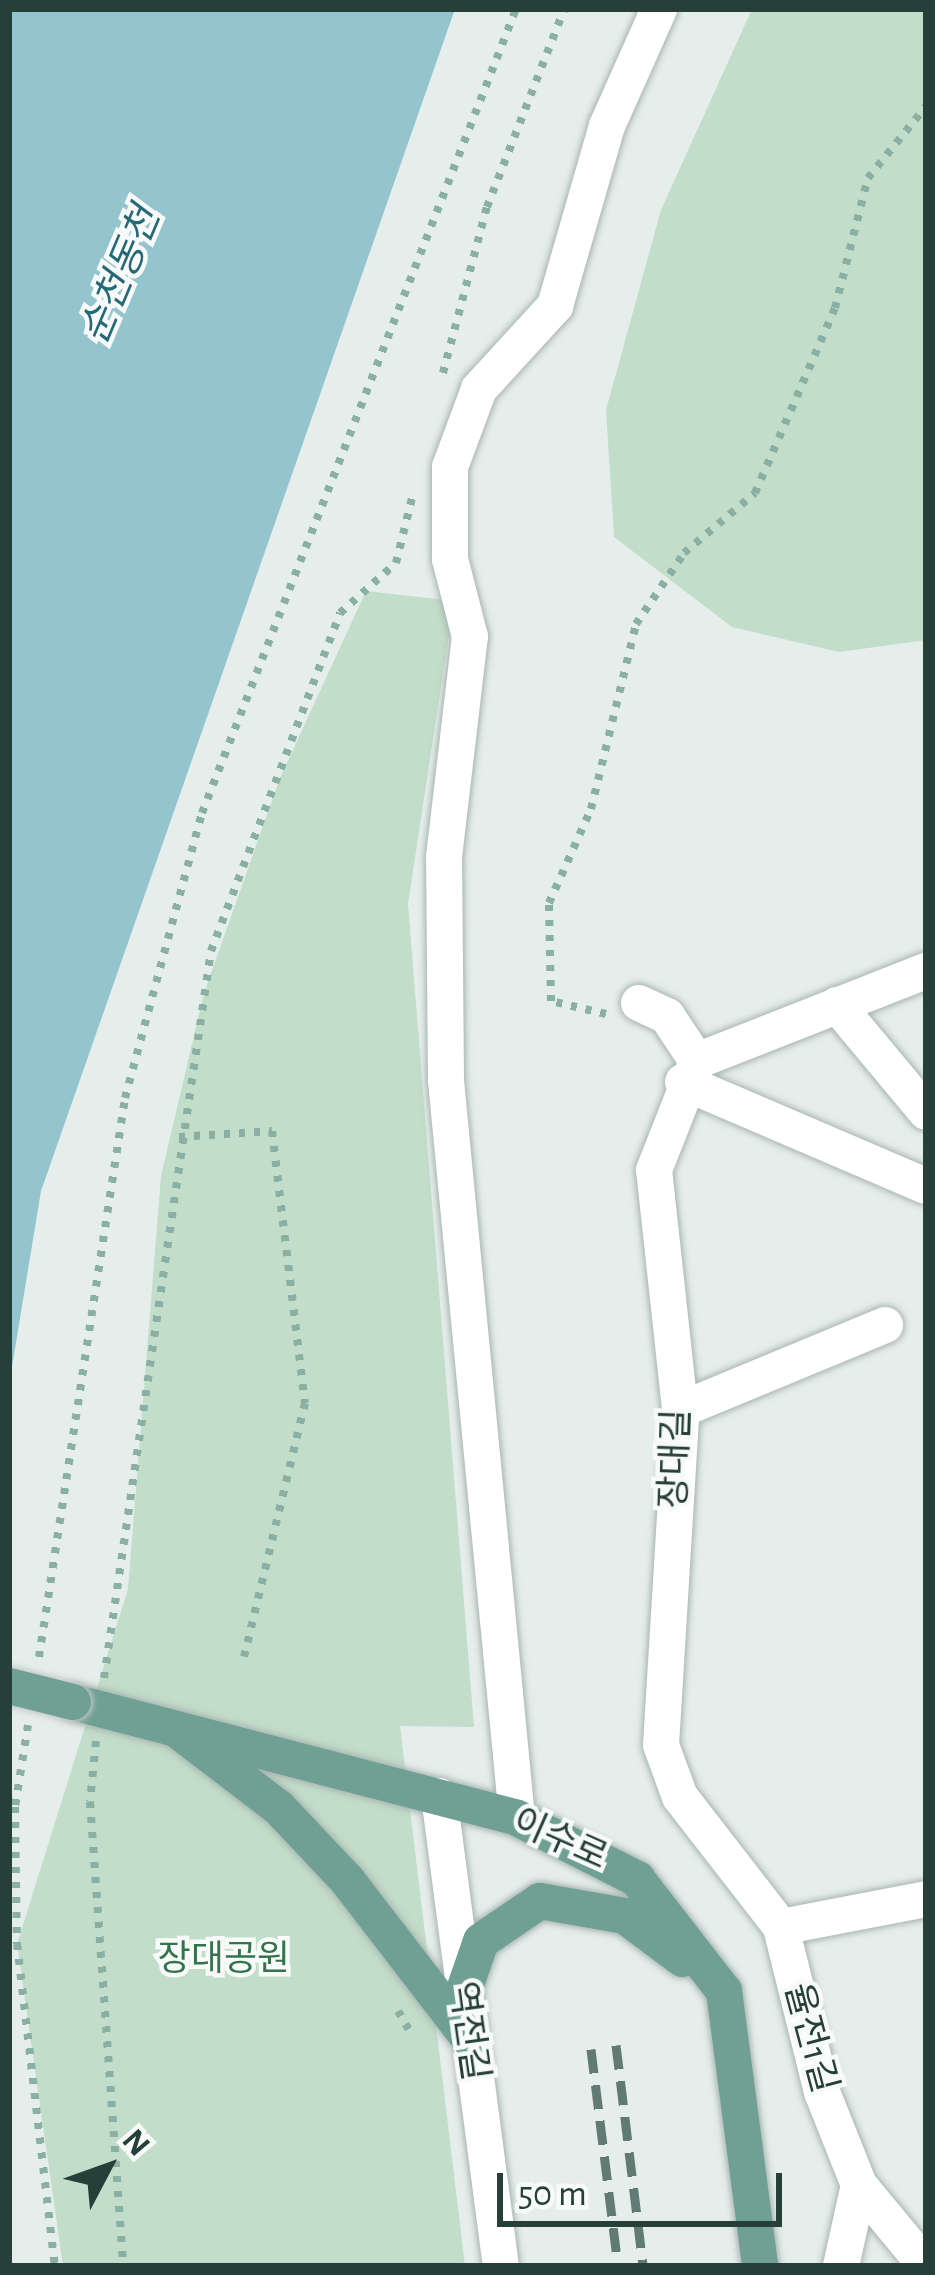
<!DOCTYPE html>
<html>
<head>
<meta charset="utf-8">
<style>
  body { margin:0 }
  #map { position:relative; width:935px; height:2275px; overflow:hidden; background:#e6eeeb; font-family:"Alegreya Sans","Noto Sans KR",sans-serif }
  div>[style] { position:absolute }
  .green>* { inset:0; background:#c2ddc9 }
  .water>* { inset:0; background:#94c4ce }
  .path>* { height:8px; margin-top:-4px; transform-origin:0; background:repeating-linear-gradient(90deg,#8aafa3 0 6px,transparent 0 15px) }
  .roads { filter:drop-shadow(0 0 3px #a9b6b2) drop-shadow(0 0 3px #a9b6b2) }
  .minor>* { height:36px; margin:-18px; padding:0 18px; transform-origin:18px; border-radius:18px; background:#fff }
  .major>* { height:36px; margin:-18px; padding:0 18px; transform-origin:18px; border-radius:18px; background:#6fa093 }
  .rail>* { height:9px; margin-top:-4.5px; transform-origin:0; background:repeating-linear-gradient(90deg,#617a73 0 24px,transparent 0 36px) }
  .bridges { filter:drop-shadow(0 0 3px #c2c9c7) drop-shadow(0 0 3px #c2c9c7) }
  .major-bridge>* { height:36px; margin:-18px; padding:0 18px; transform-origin:18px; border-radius:18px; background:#6fa093 }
  span { translate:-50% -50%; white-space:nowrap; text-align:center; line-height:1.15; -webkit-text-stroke:9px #f7faf9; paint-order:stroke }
  .street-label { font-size:36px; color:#263f38 }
  .park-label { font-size:36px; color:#34734c }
  .water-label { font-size:39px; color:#256977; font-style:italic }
  .frame { position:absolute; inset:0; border:12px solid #263f38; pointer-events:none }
  .north { position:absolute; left:48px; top:2107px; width:120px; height:120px; -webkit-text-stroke:9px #f7faf9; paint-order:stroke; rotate:49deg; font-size:33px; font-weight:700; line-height:48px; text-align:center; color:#263f38 }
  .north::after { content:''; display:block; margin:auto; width:42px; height:54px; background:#263f38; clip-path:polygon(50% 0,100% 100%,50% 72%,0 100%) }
  .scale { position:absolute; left:497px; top:2173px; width:285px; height:54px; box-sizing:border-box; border:6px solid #263f38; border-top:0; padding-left:15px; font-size:36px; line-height:42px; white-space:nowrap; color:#263f38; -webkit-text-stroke:9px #f7faf9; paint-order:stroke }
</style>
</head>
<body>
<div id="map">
  <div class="green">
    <div style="clip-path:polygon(752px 9px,926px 9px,926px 640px,839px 652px,732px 627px,614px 537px,606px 410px,661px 210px)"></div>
    <div style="clip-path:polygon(366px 591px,454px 601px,408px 904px,474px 1727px,400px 1726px,465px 2266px,63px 2266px,17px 1944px,128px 1589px,161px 1176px,204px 993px,280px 778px)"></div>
  </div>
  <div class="water">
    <div style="clip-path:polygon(9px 9px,455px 9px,41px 1191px,9px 1385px)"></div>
  </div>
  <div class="path">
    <div style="left:443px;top:373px;width:172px;rotate:-75.2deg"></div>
    <div style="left:487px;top:207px;width:212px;rotate:-68.7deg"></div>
    <div style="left:606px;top:1014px;width:57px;rotate:-166.7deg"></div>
    <div style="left:551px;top:1001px;width:98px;rotate:-91.2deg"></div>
    <div style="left:549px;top:903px;width:103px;rotate:-65.9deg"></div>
    <div style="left:591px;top:809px;width:190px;rotate:-76.3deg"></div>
    <div style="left:636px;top:624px;width:86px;rotate:-55.9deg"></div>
    <div style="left:684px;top:553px;width:93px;rotate:-40.2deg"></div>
    <div style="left:755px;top:493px;width:202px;rotate:-66.6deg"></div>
    <div style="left:835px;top:308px;width:134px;rotate:-75.8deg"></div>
    <div style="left:868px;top:178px;width:92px;rotate:-51.1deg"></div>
    <div style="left:179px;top:1137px;width:93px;rotate:-3.7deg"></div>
    <div style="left:272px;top:1131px;width:274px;rotate:83.1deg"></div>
    <div style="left:305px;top:1403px;width:261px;rotate:103.5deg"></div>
    <div style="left:39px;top:1657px;width:566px;rotate:-81.25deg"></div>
    <div style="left:125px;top:1098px;width:295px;rotate:-74.9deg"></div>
    <div style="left:202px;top:813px;width:863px;rotate:-68.67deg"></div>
    <div style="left:104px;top:1678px;width:735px;rotate:-81.63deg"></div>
    <div style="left:211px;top:951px;width:362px;rotate:-69.1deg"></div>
    <div style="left:340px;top:613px;width:75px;rotate:-41.8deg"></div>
    <div style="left:396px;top:563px;width:67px;rotate:-76.2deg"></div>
    <div style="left:28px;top:1725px;width:83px;rotate:99deg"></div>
    <div style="left:15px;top:1807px;width:137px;rotate:89.2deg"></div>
    <div style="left:17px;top:1944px;width:324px;rotate:83.3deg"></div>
    <div style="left:96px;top:1741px;width:61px;rotate:95.6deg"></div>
    <div style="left:90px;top:1802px;width:465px;rotate:85.9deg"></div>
    <div style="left:398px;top:2011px;width:22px;rotate:60deg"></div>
  </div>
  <div class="roads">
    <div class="minor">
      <div style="left:639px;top:1003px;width:31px;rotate:25deg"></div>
      <div style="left:667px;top:1016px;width:54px;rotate:56.3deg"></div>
      <div style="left:837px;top:1005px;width:139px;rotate:50.2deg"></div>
      <div style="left:683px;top:1082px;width:264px;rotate:23.2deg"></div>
      <div style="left:680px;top:1410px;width:222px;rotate:-22.5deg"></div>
      <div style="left:439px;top:1796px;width:474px;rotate:82.5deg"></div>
      <div style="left:517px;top:1818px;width:741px;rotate:-95.5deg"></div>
      <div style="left:446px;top:1080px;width:223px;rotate:-90.5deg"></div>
      <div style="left:444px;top:857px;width:222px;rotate:-83.3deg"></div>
      <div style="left:470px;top:637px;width:81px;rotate:-104.4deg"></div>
      <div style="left:450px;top:559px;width:92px;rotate:-90deg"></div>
      <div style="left:450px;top:467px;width:83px;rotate:-69.6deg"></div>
      <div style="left:479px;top:389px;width:113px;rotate:-47.5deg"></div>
      <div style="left:555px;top:306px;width:187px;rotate:-73.9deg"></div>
      <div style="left:607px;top:126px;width:128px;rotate:-66deg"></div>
      <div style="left:781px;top:1927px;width:148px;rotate:-10.9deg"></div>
      <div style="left:841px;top:2266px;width:83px;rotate:-77.5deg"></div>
      <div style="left:926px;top:2266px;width:105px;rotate:-129.6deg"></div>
      <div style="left:859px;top:2185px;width:100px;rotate:-111.7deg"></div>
      <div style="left:822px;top:2092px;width:170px;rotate:-104deg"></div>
      <div style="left:781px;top:1927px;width:165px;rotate:-127.8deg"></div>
      <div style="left:680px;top:1797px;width:55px;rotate:-110.1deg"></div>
      <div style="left:661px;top:1745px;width:328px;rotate:-86.5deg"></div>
      <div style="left:681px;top:1418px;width:249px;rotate:-96.2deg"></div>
      <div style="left:654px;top:1170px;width:117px;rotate:-68.5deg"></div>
      <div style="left:697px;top:1061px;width:246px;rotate:-21.5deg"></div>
    </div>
    <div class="major">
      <div style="left:73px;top:1702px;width:459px;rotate:14.6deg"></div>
      <div style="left:517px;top:1818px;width:135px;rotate:26.9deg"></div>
      <div style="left:637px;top:1879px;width:142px;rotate:52.2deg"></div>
      <div style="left:724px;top:1991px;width:277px;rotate:82.5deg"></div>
      <div style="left:177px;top:1730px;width:128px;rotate:37.4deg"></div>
      <div style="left:279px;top:1808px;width:99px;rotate:46.6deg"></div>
      <div style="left:347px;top:1880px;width:202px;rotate:52.4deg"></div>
      <div style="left:462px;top:1996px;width:58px;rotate:-70.9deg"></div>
      <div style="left:481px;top:1941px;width:71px;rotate:-34.1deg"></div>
      <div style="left:540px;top:1901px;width:86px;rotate:10deg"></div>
      <div style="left:625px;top:1916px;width:72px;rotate:36.6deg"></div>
    </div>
  </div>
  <div class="rail">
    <div style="left:616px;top:2045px;width:223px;rotate:83deg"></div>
    <div style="left:591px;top:2049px;width:219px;rotate:82.9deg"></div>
  </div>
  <div class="bridges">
    <div class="major-bridge">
      <div style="left:9px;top:1686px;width:66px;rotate:14deg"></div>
    </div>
  </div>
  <div class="street-label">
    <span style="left:676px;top:1459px;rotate:-88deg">장대길</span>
    <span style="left:560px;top:1840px;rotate:24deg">이수로</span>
    <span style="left:468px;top:2031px;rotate:82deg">역전길</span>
    <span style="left:810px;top:2038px;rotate:75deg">율전1길</span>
  </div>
  <div class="park-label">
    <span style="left:224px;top:1960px">장대공원</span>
  </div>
  <div class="water-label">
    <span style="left:122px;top:276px;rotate:-67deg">순천동천</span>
  </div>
  <div class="frame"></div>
  <div class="north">N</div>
  <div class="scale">50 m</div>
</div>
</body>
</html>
